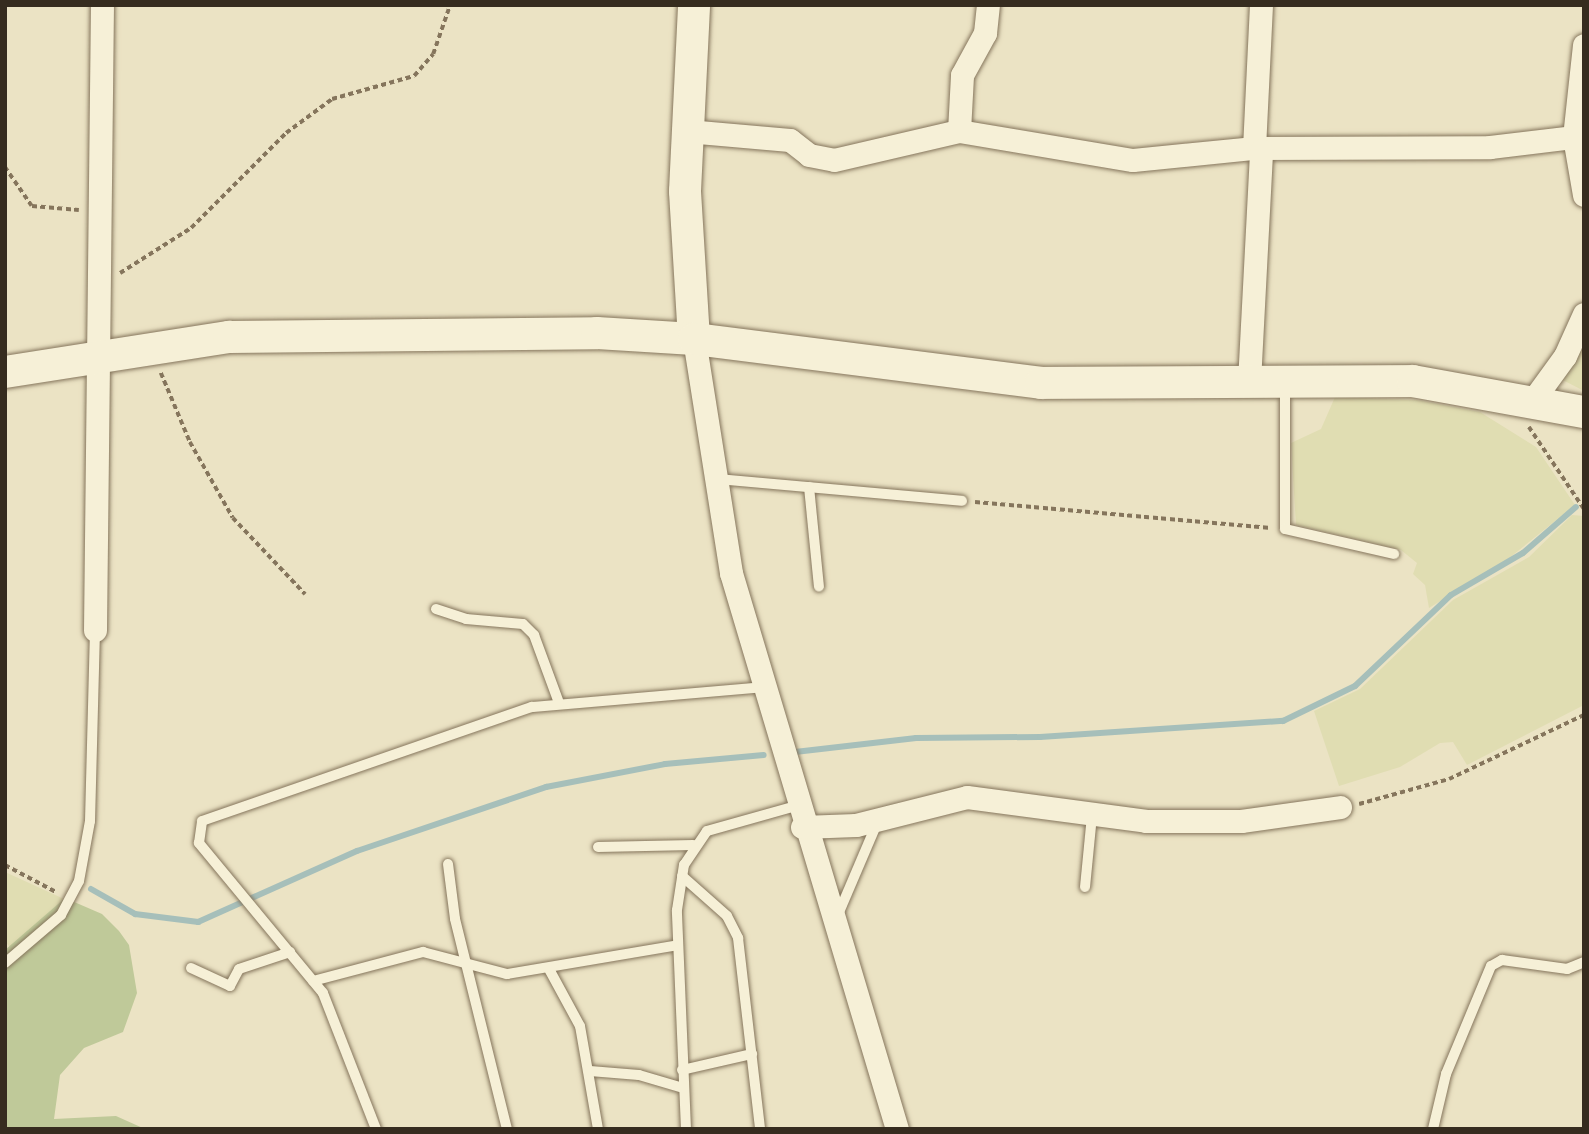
<!DOCTYPE html>
<html>
<head>
<meta charset="utf-8">
<style>
  body { margin:0 }
  #map { position:relative; width:1589px; height:1134px; overflow:hidden; background:#ebe3c4; font-family:"Libre Baskerville",serif }
  div>[style] { position:absolute }
  .farmland>* { inset:0; background:#e0ddb2 }
  .green>* { inset:0; background:#bfc999 }
  .stream>* { height:6px; margin:-3px; padding:0 3px; transform-origin:3px; border-radius:3px; background:#a6bfba }
  .path>* { height:3.5px; margin-top:-1.75px; transform-origin:0; background:repeating-linear-gradient(90deg,#85755c 0 5px,transparent 0 8.5px) }
  .roads { filter:drop-shadow(0 0 2px #85755c) drop-shadow(0 0 2px #85755c) }
  .lane>* { height:10px; margin:-5px; padding:0 5px; transform-origin:5px; border-radius:5px; background:#f6f0d7 }
  .street>* { height:23px; margin:-11.5px; padding:0 11.5px; transform-origin:11.5px; border-radius:11.5px; background:#f6f0d7 }
  .secondary>* { height:32px; margin:-16px; padding:0 16px; transform-origin:16px; border-radius:16px; background:#f6f0d7 }
  span { translate:-50% -50%; white-space:nowrap; text-align:center; line-height:1.15; -webkit-text-stroke:5px #f3edd3; paint-order:stroke }
  .frame { position:absolute; inset:0; border:7px solid #362c1f; pointer-events:none }
</style>
</head>
<body>
<div id="map">
  <div class="farmland">
    <div style="clip-path:polygon(1584px 335px,1584px 391px,1559px 378px)"></div>
    <div style="clip-path:polygon(1335px 397px,1417px 400px,1480px 412px,1536px 447px,1575px 505px,1508px 559px,1429px 608px,1425px 585px,1413px 574px,1417px 563px,1401px 550px,1296px 525px,1291px 443px,1321px 429px)"></div>
    <div style="clip-path:polygon(1572px 515px,1584px 516px,1584px 705px,1467px 765px,1453px 742px,1440px 743px,1400px 767px,1339px 786px,1314px 711px,1360px 689px,1453px 600px,1529px 557px)"></div>
    <div style="clip-path:polygon(5px 872px,64px 899px,10px 947px,5px 942px)"></div>
  </div>
  <div class="green">
    <div style="clip-path:polygon(65px 898px,102px 914px,119px 931px,129px 945px,137px 993px,123px 1032px,84px 1048px,60px 1075px,54px 1119px,116px 1116px,145px 1129px,5px 1129px,5px 950px)"></div>
  </div>
  <div class="stream">
    <div style="left:795px;top:752px;width:122px;rotate:-6.6deg"></div>
    <div style="left:916px;top:738px;width:124px;rotate:-0.5deg"></div>
    <div style="left:1040px;top:737px;width:244px;rotate:-3.8deg"></div>
    <div style="left:1283px;top:721px;width:80px;rotate:-25.9deg"></div>
    <div style="left:1355px;top:686px;width:132px;rotate:-43.5deg"></div>
    <div style="left:1451px;top:595px;width:83px;rotate:-30.3deg"></div>
    <div style="left:1523px;top:553px;width:70px;rotate:-41deg"></div>
    <div style="left:91px;top:889px;width:51px;rotate:29.6deg"></div>
    <div style="left:135px;top:914px;width:64px;rotate:7.2deg"></div>
    <div style="left:198px;top:922px;width:174px;rotate:-24.1deg"></div>
    <div style="left:357px;top:851px;width:200px;rotate:-18.7deg"></div>
    <div style="left:546px;top:787px;width:121px;rotate:-10.9deg"></div>
    <div style="left:665px;top:764px;width:99px;rotate:-5.2deg"></div>
  </div>
  <div class="path">
    <div style="left:5px;top:167px;width:47px;rotate:55.3deg"></div>
    <div style="left:32px;top:206px;width:47px;rotate:4.9deg"></div>
    <div style="left:120px;top:273px;width:84px;rotate:-32.4deg"></div>
    <div style="left:191px;top:228px;width:134px;rotate:-45deg"></div>
    <div style="left:286px;top:133px;width:57px;rotate:-36.5deg"></div>
    <div style="left:332px;top:99px;width:85px;rotate:-15.7deg"></div>
    <div style="left:414px;top:76px;width:29px;rotate:-49deg"></div>
    <div style="left:433px;top:54px;width:52px;rotate:-70.9deg"></div>
    <div style="left:161px;top:373px;width:75px;rotate:67.2deg"></div>
    <div style="left:190px;top:442px;width:87px;rotate:60.5deg"></div>
    <div style="left:233px;top:518px;width:105px;rotate:46.5deg"></div>
    <div style="left:1529px;top:427px;width:99px;rotate:56.1deg"></div>
    <div style="left:975px;top:502px;width:297px;rotate:5deg"></div>
    <div style="left:1359px;top:804px;width:93px;rotate:-15.5deg"></div>
    <div style="left:1449px;top:779px;width:149px;rotate:-25.4deg"></div>
    <div style="left:5px;top:865px;width:58px;rotate:27.9deg"></div>
  </div>
  <div class="roads">
    <div class="lane">
      <div style="left:1285px;top:383px;width:146px;rotate:90deg"></div>
      <div style="left:1285px;top:529px;width:112px;rotate:12.9deg"></div>
      <div style="left:717px;top:479px;width:246px;rotate:5.1deg"></div>
      <div style="left:809px;top:487px;width:100px;rotate:84.3deg"></div>
      <div style="left:436px;top:609px;width:32px;rotate:18deg"></div>
      <div style="left:466px;top:619px;width:57px;rotate:5deg"></div>
      <div style="left:523px;top:624px;width:16px;rotate:45deg"></div>
      <div style="left:534px;top:635px;width:72px;rotate:69.8deg"></div>
      <div style="left:598px;top:847px;width:95px;rotate:-1.2deg"></div>
      <div style="left:448px;top:864px;width:55px;rotate:82.7deg"></div>
      <div style="left:455px;top:919px;width:216px;rotate:76.1deg"></div>
      <div style="left:682px;top:876px;width:60px;rotate:41.6deg"></div>
      <div style="left:727px;top:916px;width:25px;rotate:63deg"></div>
      <div style="left:738px;top:938px;width:192px;rotate:83.4deg"></div>
      <div style="left:1085px;top:887px;width:71px;rotate:-84.4deg"></div>
      <div style="left:837px;top:917px;width:102px;rotate:-66.9deg"></div>
      <div style="left:5px;top:963px;width:74px;rotate:-40.6deg"></div>
      <div style="left:61px;top:915px;width:38px;rotate:-62deg"></div>
      <div style="left:79px;top:881px;width:61px;rotate:-79.6deg"></div>
      <div style="left:90px;top:821px;width:191px;rotate:-88.5deg"></div>
      <div style="left:191px;top:968px;width:43px;rotate:24.8deg"></div>
      <div style="left:230px;top:986px;width:19px;rotate:-62deg"></div>
      <div style="left:239px;top:969px;width:54px;rotate:-18.4deg"></div>
      <div style="left:549px;top:969px;width:65px;rotate:61.5deg"></div>
      <div style="left:580px;top:1026px;width:105px;rotate:80.1deg"></div>
      <div style="left:313px;top:981px;width:114px;rotate:-14.8deg"></div>
      <div style="left:423px;top:952px;width:87px;rotate:14.7deg"></div>
      <div style="left:507px;top:974px;width:173px;rotate:-9.6deg"></div>
      <div style="left:682px;top:1070px;width:72px;rotate:-12.9deg"></div>
      <div style="left:590px;top:1071px;width:49px;rotate:4.7deg"></div>
      <div style="left:639px;top:1075px;width:46px;rotate:16.5deg"></div>
      <div style="left:376px;top:1129px;width:146px;rotate:-111.3deg"></div>
      <div style="left:323px;top:993px;width:195px;rotate:-129.6deg"></div>
      <div style="left:199px;top:843px;width:22px;rotate:-82deg"></div>
      <div style="left:202px;top:821px;width:349px;rotate:-19.1deg"></div>
      <div style="left:532px;top:707px;width:232px;rotate:-4.9deg"></div>
      <div style="left:686px;top:1129px;width:219px;rotate:-92.4deg"></div>
      <div style="left:677px;top:910px;width:46px;rotate:-81.2deg"></div>
      <div style="left:684px;top:865px;width:41px;rotate:-55.9deg"></div>
      <div style="left:707px;top:831px;width:92px;rotate:-15.7deg"></div>
      <div style="left:1433px;top:1129px;width:57px;rotate:-76.7deg"></div>
      <div style="left:1446px;top:1074px;width:117px;rotate:-67.4deg"></div>
      <div style="left:1491px;top:966px;width:13px;rotate:-29deg"></div>
      <div style="left:1502px;top:960px;width:66px;rotate:7.9deg"></div>
      <div style="left:1567px;top:969px;width:18px;rotate:-22deg"></div>
    </div>
    <div class="street">
      <div style="left:1584px;top:45px;width:93px;rotate:96.2deg"></div>
      <div style="left:1574px;top:137px;width:59px;rotate:80.2deg"></div>
      <div style="left:687px;top:131px;width:103px;rotate:5deg"></div>
      <div style="left:790px;top:140px;width:24px;rotate:38deg"></div>
      <div style="left:809px;top:155px;width:25px;rotate:11deg"></div>
      <div style="left:834px;top:160px;width:128px;rotate:-13.1deg"></div>
      <div style="left:959px;top:131px;width:176px;rotate:9.5deg"></div>
      <div style="left:1133px;top:160px;width:122px;rotate:-5.7deg"></div>
      <div style="left:1254px;top:148px;width:236px;rotate:-0.2deg"></div>
      <div style="left:1490px;top:147px;width:85px;rotate:-6.8deg"></div>
      <div style="left:959px;top:131px;width:56px;rotate:-86.9deg"></div>
      <div style="left:962px;top:75px;width:48px;rotate:-61.3deg"></div>
      <div style="left:985px;top:33px;width:28px;rotate:-84deg"></div>
      <div style="left:1254px;top:148px;width:143px;rotate:-87.2deg"></div>
      <div style="left:694px;top:339px;width:237px;rotate:81deg"></div>
      <div style="left:731px;top:573px;width:580px;rotate:73.38deg"></div>
      <div style="left:1249px;top:382px;width:232px;rotate:-87deg"></div>
      <div style="left:1533px;top:400px;width:54px;rotate:-54deg"></div>
      <div style="left:1565px;top:356px;width:46px;rotate:-65.7deg"></div>
      <div style="left:95px;top:630px;width:625px;rotate:-89.36deg"></div>
      <div style="left:802px;top:827px;width:54px;rotate:-2.1deg"></div>
      <div style="left:856px;top:825px;width:114px;rotate:-14.2deg"></div>
      <div style="left:967px;top:797px;width:181px;rotate:7.6deg"></div>
      <div style="left:1146px;top:821px;width:95px"></div>
      <div style="left:1241px;top:821px;width:100px;rotate:-8deg"></div>
    </div>
    <div class="secondary">
      <div style="left:694px;top:339px;width:148px;rotate:-93.5deg"></div>
      <div style="left:685px;top:191px;width:186px;rotate:-87.2deg"></div>
      <div style="left:5px;top:372px;width:227px;rotate:-8.9deg"></div>
      <div style="left:229px;top:337px;width:368px;rotate:-0.6deg"></div>
      <div style="left:597px;top:333px;width:97px;rotate:3.5deg"></div>
      <div style="left:694px;top:339px;width:350px;rotate:7.2deg"></div>
      <div style="left:1041px;top:383px;width:372px;rotate:-0.3deg"></div>
      <div style="left:1413px;top:381px;width:174px;rotate:10.3deg"></div>
    </div>
  </div>
  <div class="frame"></div>
</div>
</body>
</html>
